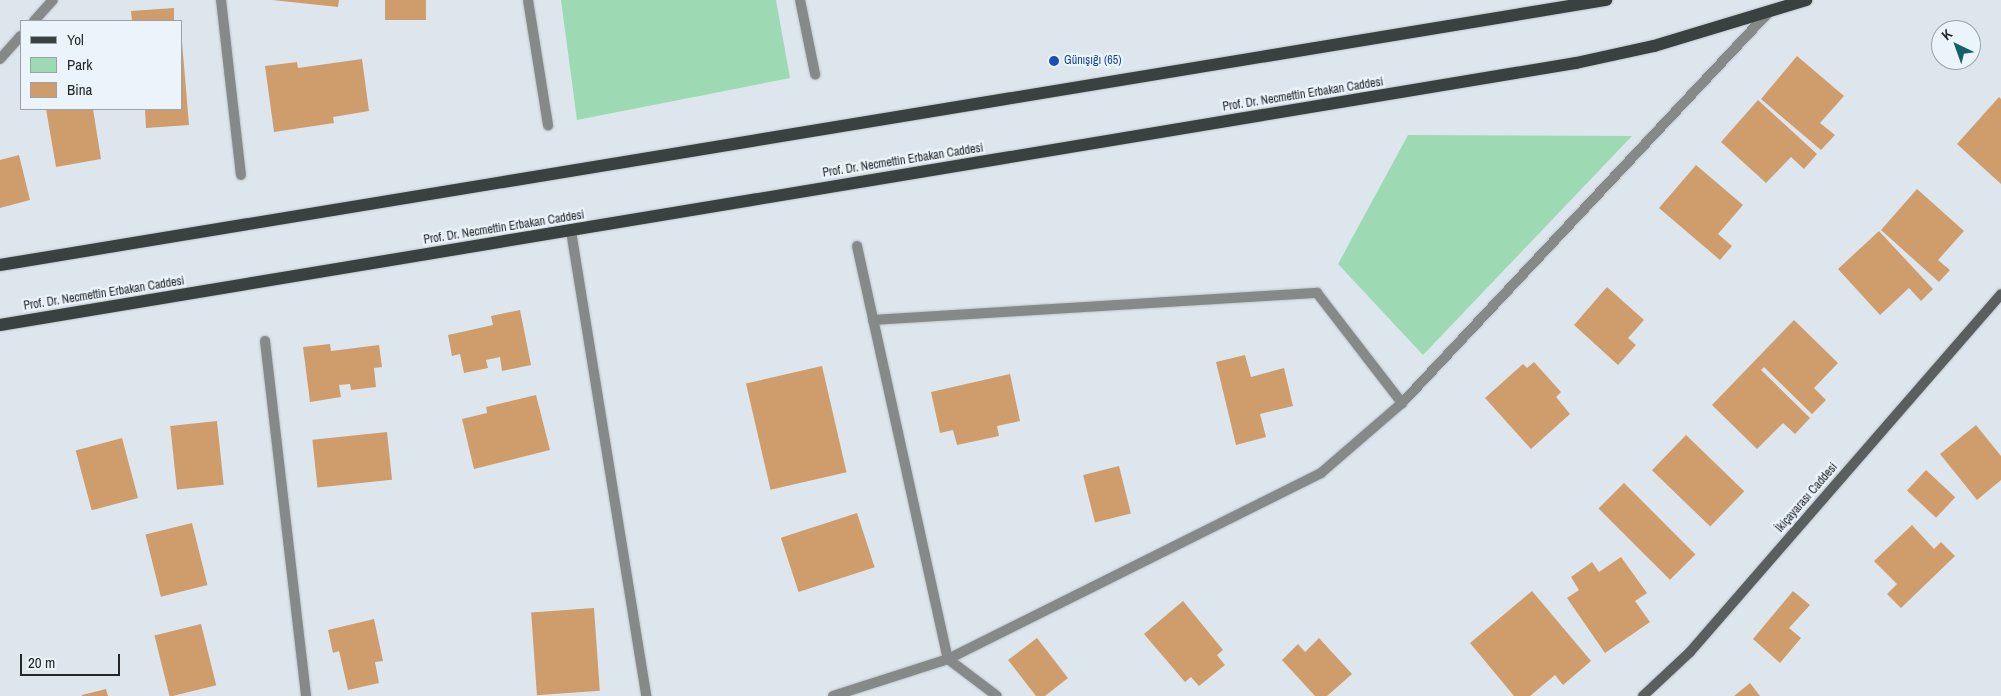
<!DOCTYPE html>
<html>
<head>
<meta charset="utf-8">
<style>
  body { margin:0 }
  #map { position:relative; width:2001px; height:696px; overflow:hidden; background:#dee6ed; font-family:"Archivo Narrow",sans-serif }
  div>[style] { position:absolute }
  .green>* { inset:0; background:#9ddab3 }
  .building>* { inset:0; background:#cf9c6b; transform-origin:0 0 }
  .roads { filter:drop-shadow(0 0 1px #bdc4ca) drop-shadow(0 0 1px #bdc4ca) }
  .street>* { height:10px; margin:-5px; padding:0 5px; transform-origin:5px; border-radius:5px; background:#858a89 }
  .secondary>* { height:10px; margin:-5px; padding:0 5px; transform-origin:5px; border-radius:5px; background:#585f5e }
  .primary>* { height:12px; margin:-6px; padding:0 6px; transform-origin:6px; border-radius:6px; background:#394240 }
  .dots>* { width:14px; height:14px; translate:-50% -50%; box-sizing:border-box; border:2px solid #ebf3fb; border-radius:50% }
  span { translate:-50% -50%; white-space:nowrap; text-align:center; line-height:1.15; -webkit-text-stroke:4.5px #ebf3fb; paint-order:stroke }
  .transit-label { font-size:12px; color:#164399 }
  .left { translate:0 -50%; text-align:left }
  .street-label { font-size:12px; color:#242729 }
  .legend { position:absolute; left:20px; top:20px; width:162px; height:90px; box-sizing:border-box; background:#ebf3fb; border:1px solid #9ba1a7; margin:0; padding:6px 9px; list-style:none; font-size:15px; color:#242729 }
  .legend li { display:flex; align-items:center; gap:10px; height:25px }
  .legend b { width:25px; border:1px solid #9ba1a7 }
  .north { position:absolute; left:1931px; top:20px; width:50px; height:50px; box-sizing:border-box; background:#ebf3fb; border:1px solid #9ba1a7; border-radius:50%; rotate:318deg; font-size:14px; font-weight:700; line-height:20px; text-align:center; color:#242729 }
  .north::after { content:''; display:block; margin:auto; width:18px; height:22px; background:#13626a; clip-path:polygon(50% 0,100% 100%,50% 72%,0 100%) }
  .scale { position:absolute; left:20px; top:654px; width:100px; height:22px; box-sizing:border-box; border:2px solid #242729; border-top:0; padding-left:6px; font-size:15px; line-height:18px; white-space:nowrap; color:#242729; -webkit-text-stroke:4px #ebf3fb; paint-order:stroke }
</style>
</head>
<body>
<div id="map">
  <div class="green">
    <div style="clip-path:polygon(561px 0,776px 0,790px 78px,577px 120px)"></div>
    <div style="clip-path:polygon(1408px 135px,1632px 136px,1423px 355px,1338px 264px)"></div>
  </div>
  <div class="building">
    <div style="clip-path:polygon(272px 0,339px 0,338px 7px)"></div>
    <div style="left:385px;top:0;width:41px;height:20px"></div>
    <div style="clip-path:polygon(174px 8px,174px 21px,132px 21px,131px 11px)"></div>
    <div style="clip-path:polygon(181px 30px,189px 125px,146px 128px,145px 109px,181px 109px)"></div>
    <div style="clip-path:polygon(1797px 56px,1844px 96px,1820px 123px,1835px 135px,1821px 150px,1761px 99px)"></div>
    <div style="clip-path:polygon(362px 59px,369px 111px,333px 117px,334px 123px,274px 132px,265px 66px,297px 62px,298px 68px)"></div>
    <div style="clip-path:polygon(1999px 97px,2001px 99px,2001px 184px,1957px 144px)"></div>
    <div style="clip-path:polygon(1758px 100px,1817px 154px,1804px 169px,1791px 157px,1766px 183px,1721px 142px)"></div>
    <div style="clip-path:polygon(46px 109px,93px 109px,101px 159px,56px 167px)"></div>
    <div style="clip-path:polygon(19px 155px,30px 200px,0 208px,0 160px)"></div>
    <div style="clip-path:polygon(1696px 165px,1743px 205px,1718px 234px,1732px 246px,1720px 260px,1659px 208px)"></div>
    <div style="clip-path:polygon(1917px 189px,1964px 231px,1938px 260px,1950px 270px,1939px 282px,1881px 230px)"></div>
    <div style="clip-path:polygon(1879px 231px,1933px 289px,1921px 301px,1909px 288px,1880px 315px,1838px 269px)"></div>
    <div style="clip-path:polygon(1607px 287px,1644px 320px,1628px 338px,1636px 345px,1618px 365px,1574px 325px)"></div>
    <div style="clip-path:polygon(520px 310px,531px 365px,502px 371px,500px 357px,486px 360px,488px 368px,464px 373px,460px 354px,452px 356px,448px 335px,493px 325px,491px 316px)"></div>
    <div style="clip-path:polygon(1794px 320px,1838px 363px,1814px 388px,1826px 400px,1812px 414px,1764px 367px,1761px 370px,1810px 418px,1795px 434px,1783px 423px,1757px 449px,1712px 405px)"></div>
    <div style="clip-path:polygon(330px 344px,331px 351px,379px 345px,382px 367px,374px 368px,376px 387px,351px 390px,350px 384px,339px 385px,341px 397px,310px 402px,303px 347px)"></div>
    <div style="clip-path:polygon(1245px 355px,1251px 377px,1284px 368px,1293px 406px,1260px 414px,1266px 437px,1236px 445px,1216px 362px)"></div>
    <div style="clip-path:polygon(1534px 362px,1561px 392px,1556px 397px,1570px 414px,1531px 449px,1485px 398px,1523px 364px,1527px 368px)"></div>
    <div style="left:822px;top:366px;width:109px;height:78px;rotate:77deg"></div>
    <div style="clip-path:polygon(1010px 374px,1020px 421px,997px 426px,999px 436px,957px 445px,953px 430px,940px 433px,931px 392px)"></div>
    <div style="clip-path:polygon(536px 395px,550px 450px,474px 469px,462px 419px,487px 413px,486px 407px)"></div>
    <div style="left:217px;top:421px;width:64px;height:47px;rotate:84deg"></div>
    <div style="clip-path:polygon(1976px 425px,2001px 456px,2001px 480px,1977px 500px,1940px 454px)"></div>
    <div style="left:387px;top:432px;width:48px;height:75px;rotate:84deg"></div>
    <div style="left:1686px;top:435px;width:81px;height:49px;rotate:44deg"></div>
    <div style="left:122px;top:438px;width:62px;height:48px;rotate:75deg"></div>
    <div style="left:1119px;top:466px;width:49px;height:37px;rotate:76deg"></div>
    <div style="left:1926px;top:470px;width:40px;height:28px;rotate:43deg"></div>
    <div style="left:1624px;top:483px;width:101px;height:36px;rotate:45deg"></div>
    <div style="left:857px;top:513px;width:57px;height:80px;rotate:72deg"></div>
    <div style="left:192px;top:523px;width:64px;height:48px;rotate:76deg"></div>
    <div style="clip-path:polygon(1912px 525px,1934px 549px,1941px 542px,1955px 556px,1901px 608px,1887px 594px,1897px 584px,1874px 561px)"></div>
    <div style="clip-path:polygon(1621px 557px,1647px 593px,1635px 601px,1650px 622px,1605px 653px,1567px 598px,1579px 590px,1571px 577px,1592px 562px,1599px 572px)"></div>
    <div style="clip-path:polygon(1532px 591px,1591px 661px,1563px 685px,1555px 675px,1530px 696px,1514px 696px,1470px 643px)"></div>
    <div style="clip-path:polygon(1793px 591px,1810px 605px,1789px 628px,1801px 638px,1780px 663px,1753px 639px)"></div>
    <div style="clip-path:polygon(1183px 601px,1223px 650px,1217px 655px,1225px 665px,1199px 686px,1191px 677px,1185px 682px,1144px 634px)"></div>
    <div style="left:594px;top:608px;width:83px;height:63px;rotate:86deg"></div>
    <div style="clip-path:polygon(374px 619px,383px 661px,375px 662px,379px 683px,348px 690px,339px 651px,333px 653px,328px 630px)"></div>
    <div style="left:201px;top:624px;width:63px;height:48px;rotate:76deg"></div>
    <div style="clip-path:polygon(1037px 638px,1068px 678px,1045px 696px,1036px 696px,1008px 660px)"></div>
    <div style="clip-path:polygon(1319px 638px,1352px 674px,1327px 696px,1315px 696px,1282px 660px,1298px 644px,1305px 652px)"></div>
    <div style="clip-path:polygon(1750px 683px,1760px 696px,1734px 696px)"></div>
    <div style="clip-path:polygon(106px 689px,108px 696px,82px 696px,82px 695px)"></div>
  </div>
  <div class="roads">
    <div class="street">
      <div style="left:221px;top:0;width:176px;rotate:83.5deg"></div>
      <div style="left:528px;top:0;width:127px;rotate:80.9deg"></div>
      <div style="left:800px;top:0;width:76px;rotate:78.5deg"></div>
      <div style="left:34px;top:21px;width:28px;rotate:-48deg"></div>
      <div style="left:0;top:59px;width:31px;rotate:-48deg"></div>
      <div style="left:571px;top:231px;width:471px;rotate:80.8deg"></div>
      <div style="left:857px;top:246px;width:423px;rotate:77.6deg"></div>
      <div style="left:948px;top:659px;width:61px;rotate:37.1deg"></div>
      <div style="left:873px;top:320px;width:445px;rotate:-3.5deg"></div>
      <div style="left:1317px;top:293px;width:139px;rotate:52.3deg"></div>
      <div style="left:265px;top:341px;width:357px;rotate:83.4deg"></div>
      <div style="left:833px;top:696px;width:121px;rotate:-17.8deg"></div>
      <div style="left:948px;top:659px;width:417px;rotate:-26.5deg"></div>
      <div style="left:1321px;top:473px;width:107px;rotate:-40.8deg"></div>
      <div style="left:1402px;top:403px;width:535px;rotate:-46.82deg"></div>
    </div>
    <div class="secondary">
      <div style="left:1643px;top:696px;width:64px;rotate:-43.1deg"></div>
      <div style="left:1690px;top:652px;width:474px;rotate:-49deg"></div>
    </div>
    <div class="primary">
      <div style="left:0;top:265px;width:1628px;rotate:-9.37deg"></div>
      <div style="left:0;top:325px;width:1598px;rotate:-9.44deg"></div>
      <div style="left:1576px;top:63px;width:80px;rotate:-12.3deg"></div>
      <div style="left:1654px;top:46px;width:159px;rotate:-16.8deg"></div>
    </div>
  </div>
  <div class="dots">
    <div style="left:1054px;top:61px;background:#1a4fb4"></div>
  </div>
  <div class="transit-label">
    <span class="left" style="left:1064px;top:61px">Günışığı (65)</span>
  </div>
  <div class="street-label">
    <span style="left:1303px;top:95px;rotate:-9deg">Prof. Dr. Necmettin Erbakan Caddesi</span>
    <span style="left:903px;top:161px;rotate:-9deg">Prof. Dr. Necmettin Erbakan Caddesi</span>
    <span style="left:504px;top:228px;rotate:-9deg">Prof. Dr. Necmettin Erbakan Caddesi</span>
    <span style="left:104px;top:294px;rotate:-9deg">Prof. Dr. Necmettin Erbakan Caddesi</span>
    <span style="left:1807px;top:498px;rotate:-49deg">İkiçayarası Caddesi</span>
  </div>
  <ul class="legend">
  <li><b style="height:6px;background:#394240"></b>Yol</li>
  <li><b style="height:14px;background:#9ddab3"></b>Park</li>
  <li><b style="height:14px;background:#cf9c6b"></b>Bina</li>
  </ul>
  <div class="north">K</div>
  <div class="scale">20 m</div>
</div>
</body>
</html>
